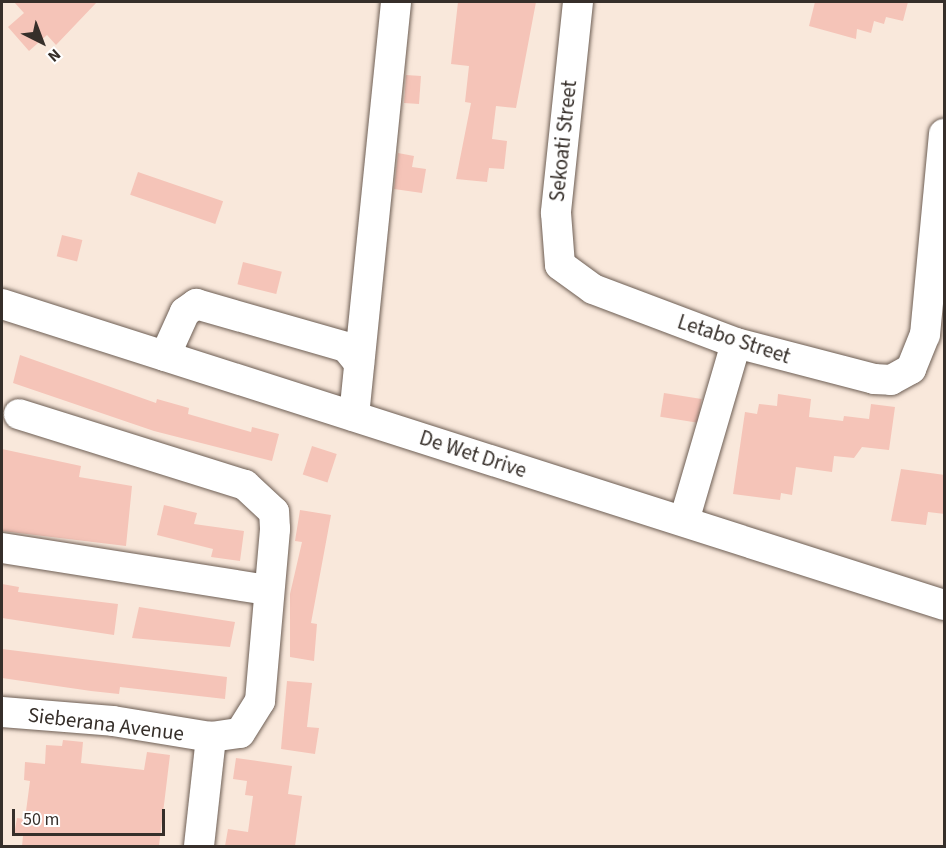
<!DOCTYPE html>
<html>
<head>
<meta charset="utf-8">
<style>
  body { margin:0 }
  #map { position:relative; width:946px; height:848px; overflow:hidden; background:#f9e8db; font-family:"Source Sans 3",sans-serif }
  div>[style] { position:absolute }
  .building>* { inset:0; background:#f5c4b8; transform-origin:0 0 }
  .roads { filter:drop-shadow(0 0 2px #6d5e54) drop-shadow(0 0 2px #6d5e54) }
  .minor>* { height:30px; margin:-15px; padding:0 15px; transform-origin:15px; border-radius:15px; background:#fff }
  span { translate:-50% -50%; white-space:nowrap; text-align:center; line-height:1.15; -webkit-text-stroke:4.5px #fff; paint-order:stroke }
  .street-label { font-size:21px; color:#362f2a }
  .frame { position:absolute; inset:0; border:3px solid #362f2a; pointer-events:none }
  .north { position:absolute; left:12px; top:12px; width:60px; height:60px; -webkit-text-stroke:4px #fff; paint-order:stroke; rotate:138deg; font-size:16px; font-weight:700; line-height:24px; text-align:center; color:#362f2a }
  .north::after { content:''; display:block; margin:auto; width:21px; height:27px; background:#362f2a; clip-path:polygon(50% 0,100% 100%,50% 72%,0 100%) }
  .scale { position:absolute; left:12px; top:809px; width:153px; height:27px; box-sizing:border-box; border:3px solid #362f2a; border-top:0; padding-left:8px; font-size:18px; line-height:21px; white-space:nowrap; color:#362f2a; -webkit-text-stroke:4px #fff; paint-order:stroke }
</style>
</head>
<body>
<div id="map">
  <div class="building">
    <div style="clip-path:polygon(14px 2px,97px 2px,56px 45px,47px 35px,29px 51px,8px 27px,24px 13px)"></div>
    <div style="clip-path:polygon(458px 2px,536px 2px,516px 108px,496px 106px,492px 139px,507px 141px,504px 169px,489px 168px,487px 182px,456px 179px,471px 103px,465px 102px,469px 66px,451px 64px)"></div>
    <div style="clip-path:polygon(815px 2px,908px 2px,903px 21px,886px 17px,884px 24px,874px 21px,871px 33px,857px 29px,856px 39px,809px 26px)"></div>
    <div style="left:406px;top:75px;width:15px;height:28px;rotate:4deg"></div>
    <div style="clip-path:polygon(398px 153px,414px 156px,412px 167px,426px 169px,422px 193px,394px 189px)"></div>
    <div style="left:138px;top:172px;width:90px;height:24px;rotate:19deg"></div>
    <div style="left:62px;top:235px;width:21px;height:22px;rotate:14deg"></div>
    <div style="left:243px;top:262px;width:40px;height:23px;rotate:14deg"></div>
    <div style="clip-path:polygon(20px 355px,156px 403px,157px 399px,189px 408px,188px 414px,251px 432px,252px 427px,279px 434px,272px 461px,154px 431px,13px 383px)"></div>
    <div style="left:664px;top:393px;width:38px;height:24px;rotate:9deg"></div>
    <div style="clip-path:polygon(778px 394px,811px 399px,809px 417px,843px 421px,844px 416px,869px 419px,871px 404px,895px 407px,889px 450px,862px 447px,854px 458px,834px 456px,832px 472px,796px 467px,792px 495px,781px 493px,780px 500px,733px 494px,745px 412px,757px 414px,759px 404px,777px 406px)"></div>
    <div style="left:312px;top:446px;width:26px;height:30px;rotate:18deg"></div>
    <div style="clip-path:polygon(2px 449px,81px 466px,79px 477px,132px 486px,126px 546px,2px 531px)"></div>
    <div style="clip-path:polygon(901px 469px,945px 475px,945px 514px,928px 512px,926px 525px,891px 521px)"></div>
    <div style="clip-path:polygon(164px 505px,197px 513px,194px 524px,244px 531px,240px 561px,211px 557px,213px 549px,157px 535px)"></div>
    <div style="clip-path:polygon(300px 510px,331px 515px,311px 623px,317px 624px,314px 661px,290px 657px,290px 594px,302px 542px,295px 541px)"></div>
    <div style="clip-path:polygon(2px 584px,19px 587px,18px 592px,118px 604px,114px 635px,2px 618px)"></div>
    <div style="clip-path:polygon(139px 607px,235px 622px,230px 647px,132px 638px)"></div>
    <div style="clip-path:polygon(2px 649px,227px 677px,225px 699px,120px 687px,119px 694px,91px 691px,2px 678px)"></div>
    <div style="clip-path:polygon(287px 681px,312px 683px,307px 727px,319px 728px,315px 754px,281px 749px)"></div>
    <div style="clip-path:polygon(63px 740px,83px 742px,81px 763px,144px 770px,147px 752px,170px 755px,159px 846px,22px 846px,23px 836px,14px 835px,17px 818px,25px 819px,30px 781px,24px 780px,25px 762px,45px 764px,46px 745px,62px 746px)"></div>
    <div style="clip-path:polygon(236px 758px,292px 766px,288px 794px,302px 796px,295px 846px,225px 846px,228px 829px,248px 832px,253px 796px,245px 795px,247px 781px,233px 779px)"></div>
  </div>
  <div class="roads">
    <div class="minor">
      <div style="left:578px;top:2px;width:212px;rotate:96deg"></div>
      <div style="left:556px;top:213px;width:52px;rotate:85.6deg"></div>
      <div style="left:560px;top:265px;width:41px;rotate:36deg"></div>
      <div style="left:593px;top:289px;width:153px;rotate:20.7deg"></div>
      <div style="left:736px;top:343px;width:143px;rotate:14.6deg"></div>
      <div style="left:874px;top:379px;width:17px;rotate:3deg"></div>
      <div style="left:891px;top:380px;width:23px;rotate:-29deg"></div>
      <div style="left:911px;top:369px;width:37px;rotate:-68deg"></div>
      <div style="left:925px;top:335px;width:202px;rotate:-84.6deg"></div>
      <div style="left:2px;top:304px;width:989px;rotate:17.72deg"></div>
      <div style="left:165px;top:356px;width:48px;rotate:-65.6deg"></div>
      <div style="left:185px;top:312px;width:14px;rotate:-36deg"></div>
      <div style="left:196px;top:304px;width:156px;rotate:16deg"></div>
      <div style="left:346px;top:347px;width:21px;rotate:51deg"></div>
      <div style="left:354px;top:416px;width:416px;rotate:-84.2deg"></div>
      <div style="left:684px;top:521px;width:185px;rotate:-73.7deg"></div>
      <div style="left:2px;top:548px;width:267px;rotate:9deg"></div>
      <div style="left:2px;top:712px;width:111px;rotate:4.6deg"></div>
      <div style="left:113px;top:721px;width:99px;rotate:9.3deg"></div>
      <div style="left:211px;top:737px;width:29px;rotate:-8deg"></div>
      <div style="left:240px;top:733px;width:38px;rotate:-58deg"></div>
      <div style="left:260px;top:701px;width:173px;rotate:-85deg"></div>
      <div style="left:275px;top:529px;width:17px;rotate:-93deg"></div>
      <div style="left:274px;top:512px;width:40px;rotate:-137deg"></div>
      <div style="left:245px;top:485px;width:237px;rotate:-162.6deg"></div>
      <div style="left:199px;top:846px;width:110px;rotate:-83.7deg"></div>
    </div>
  </div>
  <div class="street-label">
    <span style="left:563px;top:141px;rotate:-84deg">Sekoati Street</span>
    <span style="left:734px;top:339px;rotate:18deg">Letabo Street</span>
    <span style="left:473px;top:454px;rotate:18deg">De Wet Drive</span>
    <span style="left:106px;top:724px;rotate:7deg">Sieberana Avenue</span>
  </div>
  <div class="frame"></div>
  <div class="north">N</div>
  <div class="scale">50 m</div>
</div>
</body>
</html>
